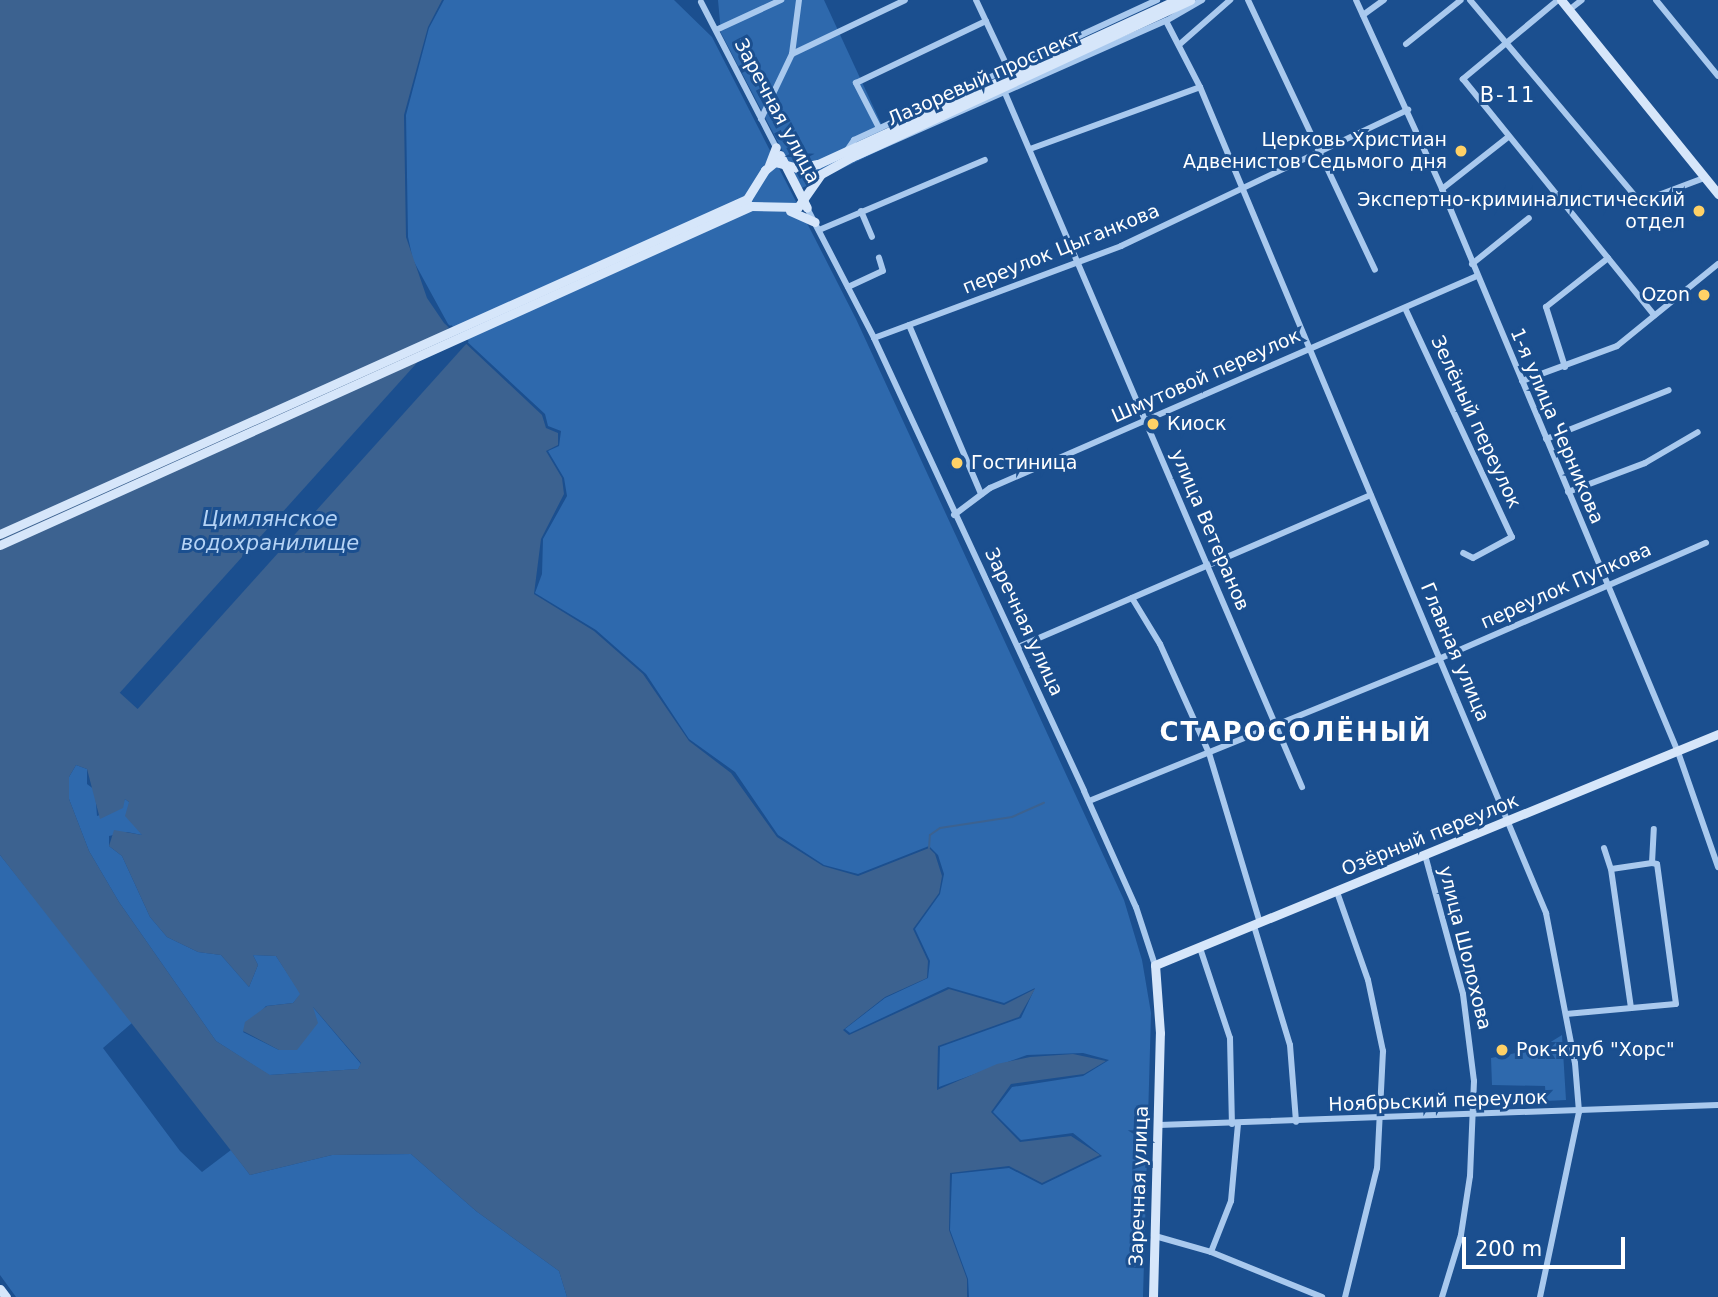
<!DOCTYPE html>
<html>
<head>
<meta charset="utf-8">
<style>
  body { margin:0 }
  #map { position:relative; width:1718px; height:1297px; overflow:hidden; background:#1b4f8f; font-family:"DejaVu Sans",sans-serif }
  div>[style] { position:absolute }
  .green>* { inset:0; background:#2e69ad }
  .water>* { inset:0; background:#3c6290 }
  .pier>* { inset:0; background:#1b4f8f; transform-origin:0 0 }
  .stream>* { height:2px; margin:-1px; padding:0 1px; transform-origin:1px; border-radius:1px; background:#3c6290 }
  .street>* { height:6px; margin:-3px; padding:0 3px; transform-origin:3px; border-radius:3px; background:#a9c9ee }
  .secondary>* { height:9px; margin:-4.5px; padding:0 4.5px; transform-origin:4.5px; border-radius:4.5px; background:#d6e6fa }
  .dots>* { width:19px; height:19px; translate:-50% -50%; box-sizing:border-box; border:4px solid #1b4f8f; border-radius:50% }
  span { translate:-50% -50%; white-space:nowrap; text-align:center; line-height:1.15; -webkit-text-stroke:6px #1b4f8f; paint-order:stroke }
  .street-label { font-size:19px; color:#fff }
  .poi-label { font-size:19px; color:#fff }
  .right { translate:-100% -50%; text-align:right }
  .left { translate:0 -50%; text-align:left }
  .neighbourhood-label { font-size:21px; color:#fff; letter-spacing:2px }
  .water-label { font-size:21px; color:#b5d3f5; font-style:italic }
  .district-label { font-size:26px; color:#fff; font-weight:700; letter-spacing:2px }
  .scale { position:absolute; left:1462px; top:1237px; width:163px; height:32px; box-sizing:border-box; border:4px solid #fff; border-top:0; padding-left:9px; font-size:21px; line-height:24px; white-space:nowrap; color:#fff; -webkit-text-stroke:5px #1b4f8f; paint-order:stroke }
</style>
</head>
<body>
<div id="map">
  <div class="green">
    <div style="clip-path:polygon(444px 0,674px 0,712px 37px,856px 319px,1124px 900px,1142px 960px,1151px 1013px,1143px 1297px,969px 1297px,968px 1279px,950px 1230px,952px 1174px,1009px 1168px,1042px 1185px,1102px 1156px,1073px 1133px,1021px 1140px,993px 1112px,1012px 1087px,1083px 1076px,1109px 1060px,1083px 1053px,1027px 1055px,939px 1087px,940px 1047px,1021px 1018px,1035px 988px,1004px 1003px,948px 987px,850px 1033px,845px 1029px,885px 998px,928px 978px,930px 961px,915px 929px,940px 894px,944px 874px,938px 855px,929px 846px,858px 874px,824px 865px,778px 835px,735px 772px,689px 739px,646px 674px,596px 630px,535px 593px,542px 574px,543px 539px,567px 496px,564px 478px,548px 451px,559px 446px,561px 431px,548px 426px,545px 414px,448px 324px,413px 260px,408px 237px,406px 115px,429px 28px)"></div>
    <div style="clip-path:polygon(718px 0,824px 0,891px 145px,802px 188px,721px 33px)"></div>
    <div style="clip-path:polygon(76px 765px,87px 769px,87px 784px,95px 790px,97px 816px,119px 808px,125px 799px,129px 802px,130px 818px,142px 835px,127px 832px,109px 836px,109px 846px,122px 856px,150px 917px,167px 937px,198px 952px,221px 955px,249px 987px,258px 965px,253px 955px,276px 956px,301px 994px,293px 1003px,266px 1006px,243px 1032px,279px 1050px,312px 1006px,361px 1064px,358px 1069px,269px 1075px,216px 1041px,119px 902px,89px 851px,69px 799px,69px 777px)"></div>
    <div style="clip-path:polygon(0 855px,122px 1007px,132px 1023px,103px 1048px,180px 1151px,202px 1172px,231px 1150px,250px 1175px,332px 1155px,411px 1154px,476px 1211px,559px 1271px,567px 1297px,16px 1297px,0 1275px)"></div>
    <div style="clip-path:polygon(1562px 1035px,1566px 1100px,1546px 1101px,1545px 1086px,1492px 1085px,1491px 1058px,1541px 1048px)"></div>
  </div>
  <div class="water">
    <div style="clip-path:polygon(evenodd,0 0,442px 0,428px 27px,404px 115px,406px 237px,427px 298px,444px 323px,542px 415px,546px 428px,558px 433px,558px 445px,546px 451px,562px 478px,564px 494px,541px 539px,534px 594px,594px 631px,643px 674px,689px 741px,731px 773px,777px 837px,823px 866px,858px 876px,929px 848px,935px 854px,942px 876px,939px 893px,913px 929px,928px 961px,927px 978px,885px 997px,843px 1030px,849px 1035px,949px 989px,1004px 1005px,1035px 989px,1019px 1017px,938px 1046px,937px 1090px,997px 1064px,1030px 1057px,1073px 1054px,1106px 1061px,1084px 1074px,1011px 1084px,991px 1112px,1020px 1142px,1071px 1136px,1100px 1155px,1042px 1183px,1009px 1166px,950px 1173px,949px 1230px,967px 1279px,967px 1297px,567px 1297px,559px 1271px,476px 1211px,411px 1154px,332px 1155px,250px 1175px,0 855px,0 0,76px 765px,87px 769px,100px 819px,123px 808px,125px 799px,129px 802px,125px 816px,142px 835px,114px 830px,109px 846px,122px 856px,150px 917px,167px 937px,198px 952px,221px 955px,249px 987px,258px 965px,253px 955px,276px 956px,300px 994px,293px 1003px,267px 1006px,245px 1022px,243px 1031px,279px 1050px,297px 1050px,318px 1023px,313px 1007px,361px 1063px,358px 1069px,270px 1075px,216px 1041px,119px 902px,89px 851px,69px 799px,69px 777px,76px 765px)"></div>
  </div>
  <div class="pier">
    <div style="left:451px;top:325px;width:24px;height:495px;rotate:42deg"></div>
  </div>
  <div class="stream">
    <div style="left:929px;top:848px;width:13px;rotate:-86deg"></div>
    <div style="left:930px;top:835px;width:12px;rotate:-35deg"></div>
    <div style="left:940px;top:828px;width:73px;rotate:-8.7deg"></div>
    <div style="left:1012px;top:817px;width:35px;rotate:-24deg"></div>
  </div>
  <div class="street">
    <div style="left:976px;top:0;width:77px;rotate:64.8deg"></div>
    <div style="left:1248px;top:0;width:298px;rotate:64.8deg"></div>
    <div style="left:1356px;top:0;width:208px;rotate:65.5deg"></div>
    <div style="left:1442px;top:189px;width:610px;rotate:67.26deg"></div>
    <div style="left:1678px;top:752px;width:122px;rotate:70.8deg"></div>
    <div style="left:1470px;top:0;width:264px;rotate:49.9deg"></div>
    <div style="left:1640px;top:202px;width:68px;rotate:-20.6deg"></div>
    <div style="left:1558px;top:0;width:124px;rotate:140.3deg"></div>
    <div style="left:1463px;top:79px;width:304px;rotate:51deg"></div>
    <div style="left:1656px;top:0;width:98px;rotate:50.8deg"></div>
    <div style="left:701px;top:2px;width:165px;rotate:62.7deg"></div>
    <div style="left:1569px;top:10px;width:16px;rotate:-38deg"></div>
    <div style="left:1363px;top:15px;width:26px;rotate:-36deg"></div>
    <div style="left:1166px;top:21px;width:74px;rotate:62.7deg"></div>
    <div style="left:1200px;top:87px;width:896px;rotate:67.27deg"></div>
    <div style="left:1546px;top:913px;width:153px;rotate:79.1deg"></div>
    <div style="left:1575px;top:1063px;width:49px;rotate:85.3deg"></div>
    <div style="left:1579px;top:1112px;width:189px;rotate:101.9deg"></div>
    <div style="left:716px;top:30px;width:72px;rotate:-24.8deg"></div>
    <div style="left:1180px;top:44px;width:67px;rotate:-41.3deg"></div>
    <div style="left:1406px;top:44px;width:70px;rotate:-38.7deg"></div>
    <div style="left:792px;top:54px;width:125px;rotate:-25.5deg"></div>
    <div style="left:1005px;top:93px;width:755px;rotate:66.83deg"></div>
    <div style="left:761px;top:119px;width:72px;rotate:-64.5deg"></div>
    <div style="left:792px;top:54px;width:54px;rotate:-82.6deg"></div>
    <div style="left:879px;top:128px;width:51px;rotate:-117.1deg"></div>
    <div style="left:856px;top:83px;width:144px;rotate:-25.5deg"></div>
    <div style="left:848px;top:149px;width:11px;rotate:-56deg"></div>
    <div style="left:854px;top:140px;width:334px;rotate:-24.8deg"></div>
    <div style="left:1030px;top:149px;width:181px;rotate:-20deg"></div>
    <div style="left:857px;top:157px;width:338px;rotate:-23.8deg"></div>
    <div style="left:1166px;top:21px;width:42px;rotate:-30.3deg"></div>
    <div style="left:1442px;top:189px;width:84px;rotate:-38.2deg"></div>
    <div style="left:807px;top:208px;width:146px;rotate:62.7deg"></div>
    <div style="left:874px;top:338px;width:499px;rotate:65.1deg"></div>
    <div style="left:1084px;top:791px;width:127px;rotate:65.9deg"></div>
    <div style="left:1136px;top:907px;width:61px;rotate:71.9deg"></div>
    <div style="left:861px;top:211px;width:28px;rotate:67deg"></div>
    <div style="left:819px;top:230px;width:180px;rotate:-22.9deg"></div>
    <div style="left:1472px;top:264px;width:73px;rotate:-38.9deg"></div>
    <div style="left:848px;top:287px;width:38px;rotate:-25deg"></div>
    <div style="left:883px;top:271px;width:14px;rotate:-107deg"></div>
    <div style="left:1405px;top:308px;width:253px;rotate:65deg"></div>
    <div style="left:1512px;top:537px;width:44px;rotate:151.7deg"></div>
    <div style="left:1473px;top:558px;width:11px;rotate:-153deg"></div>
    <div style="left:909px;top:325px;width:184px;rotate:66.9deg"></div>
    <div style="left:874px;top:338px;width:264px;rotate:-20.4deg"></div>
    <div style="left:1121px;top:246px;width:318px;rotate:-25.4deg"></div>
    <div style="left:1565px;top:367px;width:63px;rotate:-107.6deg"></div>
    <div style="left:1546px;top:307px;width:79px;rotate:-38.3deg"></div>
    <div style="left:1522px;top:381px;width:101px;rotate:-20.2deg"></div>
    <div style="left:1617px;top:346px;width:130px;rotate:-39.1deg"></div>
    <div style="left:1546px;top:439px;width:132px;rotate:-21.7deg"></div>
    <div style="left:1568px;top:492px;width:82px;rotate:-20.6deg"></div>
    <div style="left:1645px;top:463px;width:61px;rotate:-30.3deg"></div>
    <div style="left:954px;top:515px;width:45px;rotate:-36.9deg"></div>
    <div style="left:990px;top:488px;width:531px;rotate:-23.52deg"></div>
    <div style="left:1132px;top:598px;width:54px;rotate:58.7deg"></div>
    <div style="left:1160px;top:644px;width:120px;rotate:65.8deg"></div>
    <div style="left:1209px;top:753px;width:177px;rotate:73.3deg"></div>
    <div style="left:1018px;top:647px;width:384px;rotate:-23.3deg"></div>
    <div style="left:1089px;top:801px;width:380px;rotate:-22.1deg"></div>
    <div style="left:1441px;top:658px;width:289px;rotate:-23.5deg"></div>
    <div style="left:1604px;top:848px;width:22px;rotate:72deg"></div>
    <div style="left:1425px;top:855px;width:144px;rotate:74.7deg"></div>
    <div style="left:1463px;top:994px;width:88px;rotate:82.8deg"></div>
    <div style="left:1474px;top:1081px;width:95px;rotate:92.4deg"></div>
    <div style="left:1470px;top:1176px;width:60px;rotate:98.7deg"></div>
    <div style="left:1461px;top:1235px;width:65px;rotate:107deg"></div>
    <div style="left:1652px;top:863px;width:34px;rotate:-87deg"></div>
    <div style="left:1337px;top:892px;width:93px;rotate:70.6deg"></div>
    <div style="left:1368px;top:980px;width:73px;rotate:78.1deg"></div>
    <div style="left:1383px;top:1051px;width:117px;rotate:92.9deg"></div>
    <div style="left:1377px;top:1168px;width:133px;rotate:103.9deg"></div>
    <div style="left:1254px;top:926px;width:124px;rotate:73.2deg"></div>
    <div style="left:1290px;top:1045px;width:77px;rotate:85.5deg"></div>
    <div style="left:1200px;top:948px;width:95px;rotate:71.6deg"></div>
    <div style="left:1230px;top:1038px;width:86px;rotate:88.7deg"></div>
    <div style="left:1566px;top:1014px;width:110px;rotate:-5.2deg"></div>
    <div style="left:1676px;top:1004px;width:141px;rotate:-97.7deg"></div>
    <div style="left:1657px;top:864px;width:5px;rotate:-169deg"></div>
    <div style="left:1652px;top:863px;width:41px;rotate:171.7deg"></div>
    <div style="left:1611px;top:869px;width:140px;rotate:81.8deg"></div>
    <div style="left:1159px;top:1125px;width:559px;rotate:-2.05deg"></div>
    <div style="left:1155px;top:1236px;width:58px;rotate:15.9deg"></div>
    <div style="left:1211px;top:1252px;width:120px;rotate:22.1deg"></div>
    <div style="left:1211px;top:1252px;width:55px;rotate:-68.6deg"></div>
    <div style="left:1231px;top:1201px;width:77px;rotate:-84.8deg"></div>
  </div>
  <div class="secondary">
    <div style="left:1561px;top:0;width:250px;rotate:51deg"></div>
    <div style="left:780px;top:155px;width:59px;rotate:63deg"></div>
    <div style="left:769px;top:165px;width:19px;rotate:-69deg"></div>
    <div style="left:790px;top:211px;width:27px;rotate:24deg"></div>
    <div style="left:0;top:534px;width:819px;rotate:-24.15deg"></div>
    <div style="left:747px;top:199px;width:34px;rotate:-58deg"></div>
    <div style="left:765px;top:170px;width:13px;rotate:-39deg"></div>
    <div style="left:775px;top:162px;width:23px;rotate:15deg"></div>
    <div style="left:797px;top:168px;width:21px;rotate:-11deg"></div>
    <div style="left:818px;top:164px;width:394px;rotate:-24.6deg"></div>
    <div style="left:0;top:545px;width:824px;rotate:-24.29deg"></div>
    <div style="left:751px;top:206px;width:47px;rotate:1.2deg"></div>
    <div style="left:798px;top:207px;width:40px;rotate:-55.1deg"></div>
    <div style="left:821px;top:174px;width:35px;rotate:-29deg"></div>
    <div style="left:852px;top:157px;width:373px;rotate:-24.9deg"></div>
    <div style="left:0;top:1289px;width:10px;rotate:53deg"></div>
    <div style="left:1153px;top:1297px;width:264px;rotate:-88.5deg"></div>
    <div style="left:1160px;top:1033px;width:68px;rotate:-94.2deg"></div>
    <div style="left:1155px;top:965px;width:609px;rotate:-22.31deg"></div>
  </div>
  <div class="dots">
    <div style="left:1461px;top:151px;background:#ffd166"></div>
    <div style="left:1699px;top:211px;background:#ffd166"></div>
    <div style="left:1704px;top:295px;background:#ffd166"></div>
    <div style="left:1153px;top:424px;background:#ffd166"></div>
    <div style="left:957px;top:463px;background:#ffd166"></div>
    <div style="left:1502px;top:1050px;background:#ffd166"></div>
  </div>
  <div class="street-label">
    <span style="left:984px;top:78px;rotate:-24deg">Лазоревый проспект</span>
    <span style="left:777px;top:111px;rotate:62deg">Заречная улица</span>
    <span style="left:1061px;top:249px;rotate:-22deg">переулок Цыганкова</span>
    <span style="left:1206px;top:376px;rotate:-24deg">Шмутовой переулок</span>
    <span style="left:1476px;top:422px;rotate:65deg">Зелёный переулок</span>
    <span style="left:1557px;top:426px;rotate:67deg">1-я улица Черникова</span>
    <span style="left:1210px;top:530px;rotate:67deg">улица Ветеранов</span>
    <span style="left:1566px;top:586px;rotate:-24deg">переулок Пупкова</span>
    <span style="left:1024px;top:622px;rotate:65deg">Заречная улица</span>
    <span style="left:1455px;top:652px;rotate:67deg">Главная улица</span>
    <span style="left:1430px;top:835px;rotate:-22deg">Озёрный переулок</span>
    <span style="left:1465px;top:948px;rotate:76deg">улица Шолохова</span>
    <span style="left:1438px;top:1101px;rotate:-2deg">Ноябрьский переулок</span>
    <span style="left:1139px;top:1186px;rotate:-88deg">Заречная улица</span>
  </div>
  <div class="poi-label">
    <span class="right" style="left:1447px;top:151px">Церковь Христиан<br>Адвенистов Седьмого дня</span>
    <span class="right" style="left:1685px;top:211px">Экспертно-криминалистический<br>отдел</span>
    <span class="right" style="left:1690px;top:295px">Ozon</span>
    <span class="left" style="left:1167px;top:424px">Киоск</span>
    <span class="left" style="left:971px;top:463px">Гостиница</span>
    <span class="left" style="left:1516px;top:1050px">Рок-клуб "Хорс"</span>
  </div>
  <div class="neighbourhood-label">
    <span style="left:1508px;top:95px">В-11</span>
  </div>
  <div class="water-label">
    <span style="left:270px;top:531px">Цимлянское<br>водохранилище</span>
  </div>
  <div class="district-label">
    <span style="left:1296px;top:733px">СТАРОCОЛЁНЫЙ</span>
  </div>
  <div class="scale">200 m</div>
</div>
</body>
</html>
